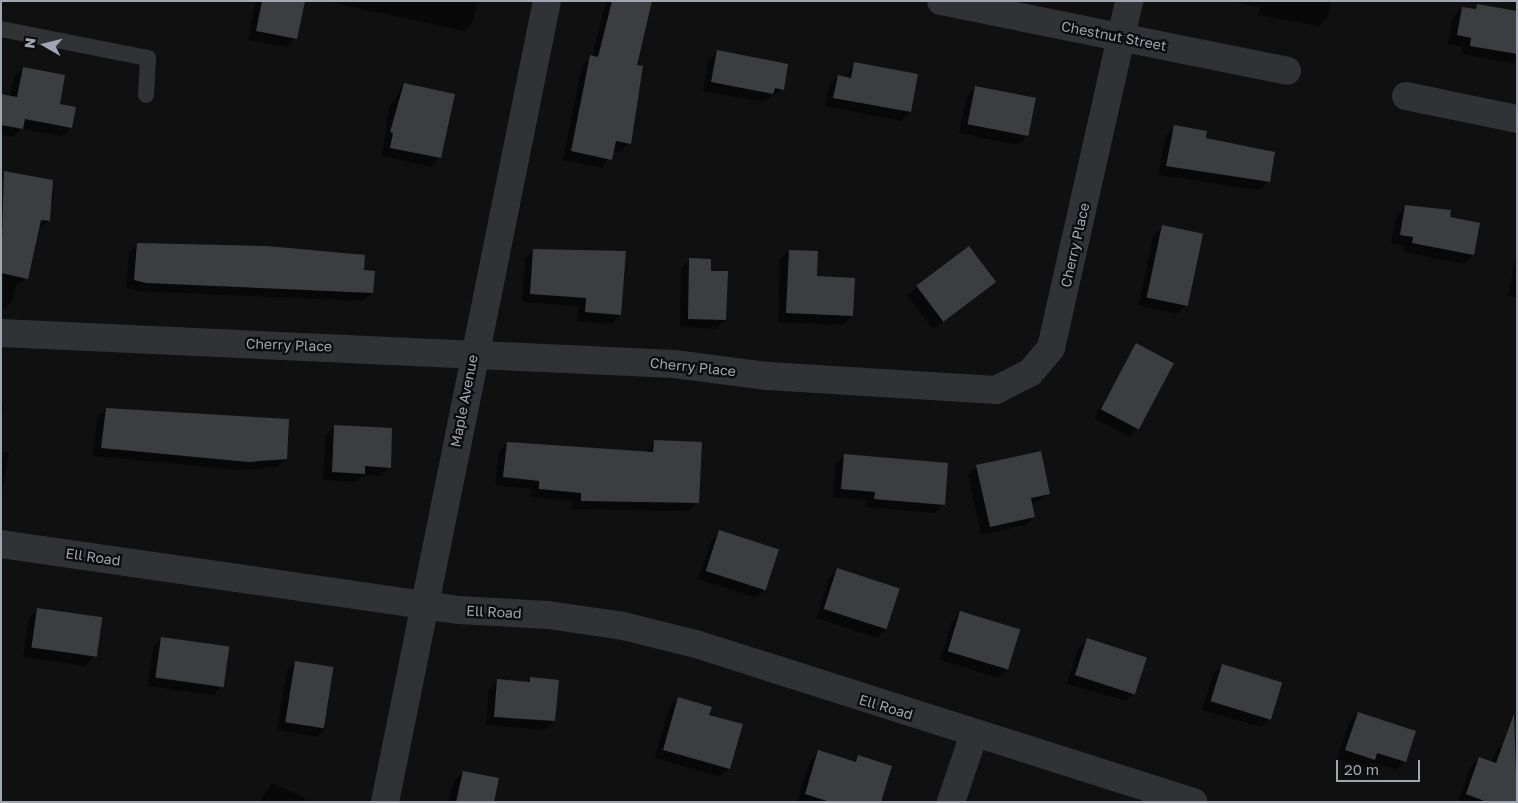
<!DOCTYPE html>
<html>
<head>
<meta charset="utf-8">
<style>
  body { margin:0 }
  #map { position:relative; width:1518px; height:803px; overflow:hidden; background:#101011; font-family:"Golos Text",sans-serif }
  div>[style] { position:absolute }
  .shadow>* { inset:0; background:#0007; transform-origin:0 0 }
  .building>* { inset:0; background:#3b3d41; transform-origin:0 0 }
  .service>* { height:16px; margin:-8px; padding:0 8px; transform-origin:8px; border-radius:8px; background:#303236 }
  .minor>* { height:28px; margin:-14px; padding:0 14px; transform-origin:14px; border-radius:14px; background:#303236 }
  span { translate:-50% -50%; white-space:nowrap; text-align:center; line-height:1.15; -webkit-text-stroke:4.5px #0b0b0c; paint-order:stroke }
  .street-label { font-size:14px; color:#a0a7b2 }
  .frame { position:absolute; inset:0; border:2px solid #a0a7b2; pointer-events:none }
  .north { position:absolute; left:20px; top:20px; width:50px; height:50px; -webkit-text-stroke:4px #0b0b0c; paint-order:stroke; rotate:278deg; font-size:14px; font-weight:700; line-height:20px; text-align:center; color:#a0a7b2 }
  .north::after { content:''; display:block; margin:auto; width:18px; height:22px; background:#a0a7b2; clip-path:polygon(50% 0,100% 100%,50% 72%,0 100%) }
  .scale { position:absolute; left:1336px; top:760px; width:84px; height:22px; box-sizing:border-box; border:2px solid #a0a7b2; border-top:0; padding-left:6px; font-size:15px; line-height:18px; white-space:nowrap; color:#a0a7b2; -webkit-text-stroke:4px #0b0b0c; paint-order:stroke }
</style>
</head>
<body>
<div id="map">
  <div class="shadow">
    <div style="clip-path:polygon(255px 1px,304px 1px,296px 38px,287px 47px,248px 40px)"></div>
    <div style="clip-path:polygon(325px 1px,477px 1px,473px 22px,464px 31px)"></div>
    <div style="clip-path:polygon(606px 1px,651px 1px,635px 66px,629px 143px,621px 152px,613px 151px,602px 168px,563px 160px,582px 66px,592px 57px)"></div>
    <div style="clip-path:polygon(1194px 1px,1208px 1px,1206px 3px)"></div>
    <div style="clip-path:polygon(1229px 1px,1331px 1px,1328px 17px,1319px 26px,1258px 15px,1260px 7px)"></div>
    <div style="clip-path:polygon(1477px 5px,1517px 13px,1517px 64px,1461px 54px,1463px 47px,1448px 44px,1453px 17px,1462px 8px,1473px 10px)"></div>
    <div style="clip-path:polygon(717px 52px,783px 89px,763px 102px,703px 91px,708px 61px)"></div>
    <div style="clip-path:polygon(855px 63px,916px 75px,909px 112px,901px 121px,825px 106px,829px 85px,838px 77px,845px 78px)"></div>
    <div style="clip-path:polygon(23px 68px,71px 127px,62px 136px,21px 129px,13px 137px,1px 135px,1px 99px,10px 97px,14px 77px)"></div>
    <div style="clip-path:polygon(404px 84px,453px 95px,440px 158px,431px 167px,382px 156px,389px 107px)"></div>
    <div style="clip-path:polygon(976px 87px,1027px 136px,1018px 145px,959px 133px,967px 96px)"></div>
    <div style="clip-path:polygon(1175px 126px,1204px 139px,1268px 181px,1259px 190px,1158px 175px,1166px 135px)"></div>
    <div style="clip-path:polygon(4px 173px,54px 193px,49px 221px,38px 229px,27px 278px,16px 286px,12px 301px,3px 310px)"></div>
    <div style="clip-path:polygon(1406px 206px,1448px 218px,1473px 255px,1464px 264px,1404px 252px,1405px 246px,1391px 243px,1397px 215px)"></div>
    <div style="clip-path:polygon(1162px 227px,1201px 235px,1186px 305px,1177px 314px,1139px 305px,1153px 236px)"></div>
    <div style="clip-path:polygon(138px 244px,363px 271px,372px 293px,363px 301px,137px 291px,126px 288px,129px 253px)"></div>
    <div style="left:969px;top:248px;width:43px;height:78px;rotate:53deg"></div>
    <div style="clip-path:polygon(534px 250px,620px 315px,611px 324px,577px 321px,578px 306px,522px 302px,525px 259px)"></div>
    <div style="clip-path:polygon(789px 251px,852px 316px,843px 325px,778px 322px,780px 260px)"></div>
    <div style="clip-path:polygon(1517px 251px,1517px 298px,1508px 296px)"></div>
    <div style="clip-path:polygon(690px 259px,725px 320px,716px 329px,680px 327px,681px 268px)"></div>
    <div style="clip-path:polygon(1137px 344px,1137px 428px,1129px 437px,1094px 418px)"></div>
    <div style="clip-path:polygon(1px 405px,4px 405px,1px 422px)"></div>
    <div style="clip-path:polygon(106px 409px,286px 458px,277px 467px,239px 470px,93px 456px,97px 418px)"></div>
    <div style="clip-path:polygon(334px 427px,389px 467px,380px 476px,362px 475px,355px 482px,323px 480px,325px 436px)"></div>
    <div style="clip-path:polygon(655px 441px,697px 502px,688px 511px,572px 509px,573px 501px,530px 497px,531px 489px,495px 485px,499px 452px,507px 443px,646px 453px)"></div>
    <div style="clip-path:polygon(1px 452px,9px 453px,1px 497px)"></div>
    <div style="clip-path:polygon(844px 456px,944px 504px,935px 513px,866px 507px,867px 500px,833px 497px,835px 464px)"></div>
    <div style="clip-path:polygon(977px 466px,1049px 494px,1031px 505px,1034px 517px,1025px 525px,981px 535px,968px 475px)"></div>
    <div style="clip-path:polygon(719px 532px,765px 589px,756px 598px,698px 579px,711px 541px)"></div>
    <div style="clip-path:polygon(838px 570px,886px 629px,877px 638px,816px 618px,829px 579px)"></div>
    <div style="clip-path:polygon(38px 609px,94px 657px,85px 666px,23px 657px,29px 618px)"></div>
    <div style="clip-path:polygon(961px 612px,1007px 669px,998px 678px,940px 660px,952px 621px)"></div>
    <div style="clip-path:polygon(162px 638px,222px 686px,214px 695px,148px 686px,153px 647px)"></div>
    <div style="clip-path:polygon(1087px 640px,1135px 692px,1126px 701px,1067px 684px,1078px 649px)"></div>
    <div style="clip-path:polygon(296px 662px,326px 728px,317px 737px,277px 730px,287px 671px)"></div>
    <div style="clip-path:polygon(1222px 665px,1270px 718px,1261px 727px,1202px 710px,1213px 674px)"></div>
    <div style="clip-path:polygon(530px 679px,554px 721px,545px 730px,486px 725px,489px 689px,498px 680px,526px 683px)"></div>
    <div style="clip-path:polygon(678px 699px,708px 716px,729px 768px,720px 777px,655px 758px,669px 708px)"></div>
    <div style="clip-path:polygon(1358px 713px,1405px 761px,1396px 770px,1371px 762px,1365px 768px,1337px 759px,1349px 722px)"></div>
    <div style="clip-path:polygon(1517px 736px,1517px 802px,1458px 802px,1470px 767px,1479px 759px,1491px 763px,1497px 749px)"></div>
    <div style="clip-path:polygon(819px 752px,853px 762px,859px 757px,879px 802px,797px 802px,810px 760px)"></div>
    <div style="clip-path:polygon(463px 772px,493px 802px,448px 802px,454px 781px)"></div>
    <div style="clip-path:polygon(272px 783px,306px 798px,304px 802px,259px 802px)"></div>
  </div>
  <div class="building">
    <div style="clip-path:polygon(262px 1px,305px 1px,297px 39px,256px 31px)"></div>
    <div style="clip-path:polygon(612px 1px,652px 1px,637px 65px,643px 66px,631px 144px,616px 141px,612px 160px,571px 151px,590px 55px,598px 57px)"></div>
    <div style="clip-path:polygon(1477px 4px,1517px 11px,1517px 54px,1470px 46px,1471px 38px,1457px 35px,1462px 7px,1476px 9px)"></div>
    <div style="clip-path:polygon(717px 50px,788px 64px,784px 90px,775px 88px,773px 94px,711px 82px)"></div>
    <div style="clip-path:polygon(854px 62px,918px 74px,911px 112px,833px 98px,838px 75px,851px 78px)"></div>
    <div style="clip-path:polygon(23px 67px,65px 75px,60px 104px,76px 107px,72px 128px,25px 119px,23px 129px,1px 125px,1px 94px,17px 97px)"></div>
    <div style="clip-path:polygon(404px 83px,455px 94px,441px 158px,390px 148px,393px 133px,390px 132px)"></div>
    <div style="left:975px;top:86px;width:62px;height:39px;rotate:11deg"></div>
    <div style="clip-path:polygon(1174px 125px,1207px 131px,1206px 138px,1275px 152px,1270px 182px,1166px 166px)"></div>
    <div style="clip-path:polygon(4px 171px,53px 180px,50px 221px,41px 220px,28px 279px,1px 273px)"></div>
    <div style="clip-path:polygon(1405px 205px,1451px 210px,1450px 217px,1480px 223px,1474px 255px,1412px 243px,1413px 237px,1400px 235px)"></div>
    <div style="left:1162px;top:225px;width:42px;height:74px;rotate:12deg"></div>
    <div style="clip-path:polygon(137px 243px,267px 246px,365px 255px,364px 270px,375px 271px,373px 293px,146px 283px,134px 280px)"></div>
    <div style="left:969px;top:246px;width:45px;height:66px;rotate:53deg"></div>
    <div style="clip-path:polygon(533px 249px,626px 251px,621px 315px,585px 312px,586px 298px,530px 294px)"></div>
    <div style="clip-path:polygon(789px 250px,818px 251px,817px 276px,855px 278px,853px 316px,786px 313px)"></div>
    <div style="clip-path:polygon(689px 258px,711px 259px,711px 271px,728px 271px,726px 320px,688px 319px)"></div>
    <div style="left:1136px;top:343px;width:43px;height:75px;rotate:28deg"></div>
    <div style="clip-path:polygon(106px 408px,289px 419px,287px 459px,248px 462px,101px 448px)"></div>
    <div style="clip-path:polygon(334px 425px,392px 428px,391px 468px,365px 466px,365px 474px,332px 472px)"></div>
    <div style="clip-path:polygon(654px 440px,702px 442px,699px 503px,581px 501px,581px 493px,539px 489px,539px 481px,503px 477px,507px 442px,653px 452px)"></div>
    <div style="clip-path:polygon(1041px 451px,1050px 494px,1031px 498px,1035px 517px,990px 527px,976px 465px)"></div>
    <div style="clip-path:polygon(844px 454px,948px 463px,945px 505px,874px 499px,875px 492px,841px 489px)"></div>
    <div style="left:719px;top:530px;width:63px;height:43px;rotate:18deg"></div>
    <div style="left:837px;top:568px;width:66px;height:43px;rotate:18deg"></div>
    <div style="left:37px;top:608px;width:66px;height:40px;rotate:8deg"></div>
    <div style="left:960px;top:611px;width:63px;height:42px;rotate:17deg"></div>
    <div style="left:161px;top:637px;width:69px;height:41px;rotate:8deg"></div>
    <div style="left:1087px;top:638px;width:63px;height:39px;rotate:18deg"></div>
    <div style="left:295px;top:661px;width:39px;height:62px;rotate:9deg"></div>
    <div style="left:1222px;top:664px;width:63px;height:39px;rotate:17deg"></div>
    <div style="clip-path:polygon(530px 677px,559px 680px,555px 721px,494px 717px,497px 679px,530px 682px)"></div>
    <div style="clip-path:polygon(678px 697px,712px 707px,709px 715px,743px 724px,730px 769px,663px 750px)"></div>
    <div style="clip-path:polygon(1358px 712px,1416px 731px,1406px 762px,1377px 753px,1375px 760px,1345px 750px)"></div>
    <div style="clip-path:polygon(1514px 714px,1517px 802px,1487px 802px,1466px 794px,1479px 757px,1496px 763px)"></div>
    <div style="clip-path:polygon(818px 750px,856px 762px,858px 755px,892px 766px,881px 802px,830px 802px,805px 794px)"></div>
    <div style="clip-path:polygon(463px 771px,499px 778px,494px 802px,456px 802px)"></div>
  </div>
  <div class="service">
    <div style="left:1px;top:29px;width:150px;rotate:11.2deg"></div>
    <div style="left:148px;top:58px;width:37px;rotate:93deg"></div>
  </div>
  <div class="minor">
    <div style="left:941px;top:1px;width:353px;rotate:11.4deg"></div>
    <div style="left:1406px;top:96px;width:113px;rotate:11.7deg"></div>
    <div style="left:1px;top:333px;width:674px;rotate:2.64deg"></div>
    <div style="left:674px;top:364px;width:95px;rotate:7.3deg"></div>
    <div style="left:768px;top:376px;width:228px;rotate:3.5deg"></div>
    <div style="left:996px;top:390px;width:38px;rotate:-27deg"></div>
    <div style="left:1030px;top:373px;width:33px;rotate:-50deg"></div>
    <div style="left:1051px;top:348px;width:356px;rotate:-77.3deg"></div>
    <div style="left:1px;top:544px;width:463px;rotate:8.2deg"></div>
    <div style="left:459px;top:610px;width:89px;rotate:3.2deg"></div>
    <div style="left:548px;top:615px;width:76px;rotate:8.3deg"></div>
    <div style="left:623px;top:626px;width:75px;rotate:13.9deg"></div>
    <div style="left:696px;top:644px;width:522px;rotate:17.64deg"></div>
    <div style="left:385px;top:802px;width:817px;rotate:-78.57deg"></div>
    <div style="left:951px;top:802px;width:72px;rotate:-71.3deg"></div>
  </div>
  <div class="street-label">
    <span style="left:1114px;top:36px;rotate:11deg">Chestnut Street</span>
    <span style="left:1075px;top:245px;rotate:-77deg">Cherry Place</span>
    <span style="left:289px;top:345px;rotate:2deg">Cherry Place</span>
    <span style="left:693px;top:367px;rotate:6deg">Cherry Place</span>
    <span style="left:464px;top:401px;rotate:-79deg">Maple Avenue</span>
    <span style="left:93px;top:557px;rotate:8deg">Ell Road</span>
    <span style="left:494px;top:612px;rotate:3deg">Ell Road</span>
    <span style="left:886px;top:707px;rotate:17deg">Ell Road</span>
  </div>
  <div class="frame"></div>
  <div class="north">N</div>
  <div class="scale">20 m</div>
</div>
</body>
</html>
